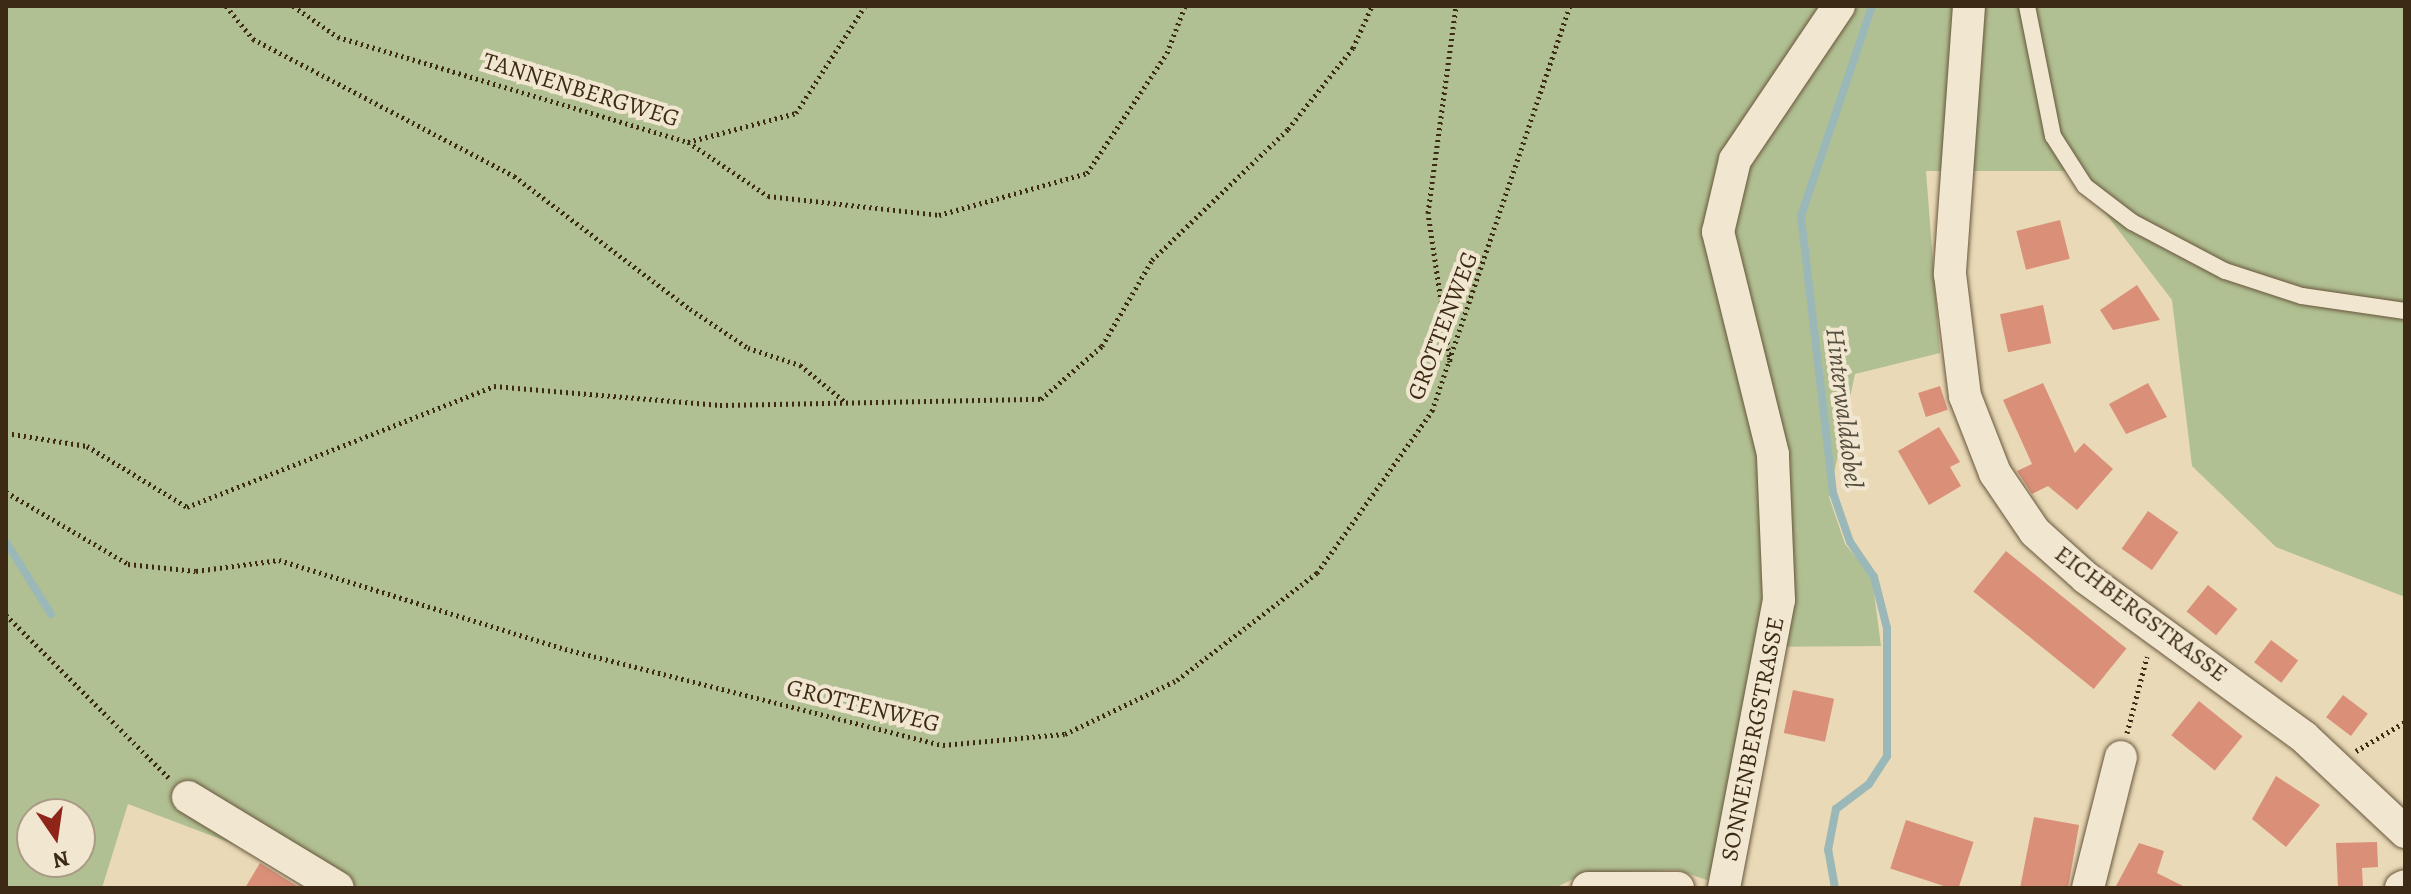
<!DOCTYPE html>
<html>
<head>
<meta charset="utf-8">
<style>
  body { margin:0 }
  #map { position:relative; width:2411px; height:894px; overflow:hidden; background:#e9d9b6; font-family:Alegreya,serif }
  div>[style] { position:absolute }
  .green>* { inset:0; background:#b1c092 }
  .stream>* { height:8px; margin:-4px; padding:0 4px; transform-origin:4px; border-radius:4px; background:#9bb8b8 }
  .building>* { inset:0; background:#da8f79; transform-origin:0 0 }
  .path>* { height:5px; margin-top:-2.5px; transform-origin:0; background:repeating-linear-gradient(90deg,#3d2a15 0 2px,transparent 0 6px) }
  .roads { filter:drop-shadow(0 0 2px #68563d) drop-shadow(0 0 2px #68563d) }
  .lane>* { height:16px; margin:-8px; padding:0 8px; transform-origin:8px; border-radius:8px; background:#f1e6d0 }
  .street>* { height:32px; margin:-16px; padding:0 16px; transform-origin:16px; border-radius:16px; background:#f1e6d0 }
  span { translate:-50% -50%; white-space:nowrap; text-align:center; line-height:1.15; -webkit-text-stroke:8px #f1e6d0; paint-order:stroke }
  .street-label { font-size:24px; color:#3d2a15 }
  .water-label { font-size:26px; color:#544e3e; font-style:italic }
  .frame { position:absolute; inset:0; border:8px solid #3d2a15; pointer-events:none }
  .north { position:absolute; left:16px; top:798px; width:80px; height:80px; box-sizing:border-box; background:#f1e6d0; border:2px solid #a99b85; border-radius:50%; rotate:167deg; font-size:22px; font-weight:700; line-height:32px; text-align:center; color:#3d2a15 }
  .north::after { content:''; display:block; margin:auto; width:28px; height:36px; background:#8f2418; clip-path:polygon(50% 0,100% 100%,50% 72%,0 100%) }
</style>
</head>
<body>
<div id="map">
  <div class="green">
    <div style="clip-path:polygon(evenodd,6px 6px,2405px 6px,2405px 597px,2276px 547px,2192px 466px,2172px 300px,2073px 171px,1926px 171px,1940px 353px,1855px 374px,1829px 497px,1845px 544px,1872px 577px,1881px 646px,1760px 647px,1732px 819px,1707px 880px,1677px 870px,1585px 873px,1555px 888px,350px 888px,128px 804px,102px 888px,6px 888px,6px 6px,32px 814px,80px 814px,80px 862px,32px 862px,32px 814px)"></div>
  </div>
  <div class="stream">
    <div style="left:6px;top:542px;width:85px;rotate:58deg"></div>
    <div style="left:1835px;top:888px;width:39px;rotate:-100deg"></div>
    <div style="left:1828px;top:850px;width:42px;rotate:-79deg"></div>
    <div style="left:1836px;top:809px;width:41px;rotate:-37.1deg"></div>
    <div style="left:1869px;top:784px;width:33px;rotate:-57deg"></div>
    <div style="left:1887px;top:756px;width:128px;rotate:-90deg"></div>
    <div style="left:1887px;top:628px;width:53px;rotate:-104.3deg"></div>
    <div style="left:1874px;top:577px;width:42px;rotate:-124.4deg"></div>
    <div style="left:1850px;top:542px;width:52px;rotate:-109.1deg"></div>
    <div style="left:1833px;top:493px;width:279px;rotate:-96.6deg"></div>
    <div style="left:1801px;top:216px;width:222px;rotate:-71.3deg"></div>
  </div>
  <div class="building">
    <div style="left:2060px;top:220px;width:40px;height:45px;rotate:76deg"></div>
    <div style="clip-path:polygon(2137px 285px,2160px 320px,2113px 330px,2100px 310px)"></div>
    <div style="left:2043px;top:305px;width:39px;height:44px;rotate:78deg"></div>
    <div style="clip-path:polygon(2043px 383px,2075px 453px,2084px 443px,2113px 469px,2077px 510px,2048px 486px,2032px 494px,2017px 471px,2032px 464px,2003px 400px)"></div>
    <div style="clip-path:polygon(2148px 383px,2167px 417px,2126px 434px,2109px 404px)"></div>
    <div style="left:1940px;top:386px;width:25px;height:23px;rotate:72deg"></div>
    <div style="clip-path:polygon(1939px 427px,1960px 462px,1950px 467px,1961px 486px,1929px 505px,1898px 451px)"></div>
    <div style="left:2148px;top:511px;width:37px;height:46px;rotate:35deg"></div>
    <div style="left:2006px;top:551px;width:155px;height:52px;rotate:39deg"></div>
    <div style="left:2208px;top:585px;width:38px;height:34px;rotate:39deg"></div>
    <div style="left:2271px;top:640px;width:34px;height:28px;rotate:37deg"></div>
    <div style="left:1793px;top:690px;width:42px;height:44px;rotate:12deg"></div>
    <div style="left:2343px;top:695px;width:31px;height:28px;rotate:37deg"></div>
    <div style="left:2199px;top:701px;width:56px;height:44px;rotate:39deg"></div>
    <div style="clip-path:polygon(2276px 776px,2320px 805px,2286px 847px,2252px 819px)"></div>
    <div style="clip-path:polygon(2034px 817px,2079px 825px,2068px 888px,2020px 888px)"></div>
    <div style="left:1906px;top:820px;width:71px;height:51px;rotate:18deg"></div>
    <div style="clip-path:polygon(2377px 842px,2378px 867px,2362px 868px,2363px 888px,2338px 888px,2336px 843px)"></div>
    <div style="clip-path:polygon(2139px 843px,2164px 851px,2157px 873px,2187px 888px,2115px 888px)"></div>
    <div style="clip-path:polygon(260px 863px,300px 888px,245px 888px)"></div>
  </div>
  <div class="path">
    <div style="left:226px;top:6px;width:43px;rotate:50.7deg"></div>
    <div style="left:253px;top:39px;width:295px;rotate:27.7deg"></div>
    <div style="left:514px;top:176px;width:221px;rotate:37.1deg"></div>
    <div style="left:690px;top:309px;width:70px;rotate:33.9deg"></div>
    <div style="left:748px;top:348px;width:55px;rotate:18.1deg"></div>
    <div style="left:800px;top:365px;width:57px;rotate:39.3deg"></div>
    <div style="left:293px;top:6px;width:55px;rotate:34.6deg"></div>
    <div style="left:338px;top:37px;width:365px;rotate:16.7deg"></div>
    <div style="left:688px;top:142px;width:97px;rotate:34deg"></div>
    <div style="left:768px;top:196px;width:172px;rotate:6.3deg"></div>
    <div style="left:939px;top:215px;width:154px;rotate:-15.8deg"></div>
    <div style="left:1087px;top:173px;width:144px;rotate:-56.3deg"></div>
    <div style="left:1167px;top:53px;width:50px;rotate:-69deg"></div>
    <div style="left:688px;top:142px;width:112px;rotate:-15deg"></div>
    <div style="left:796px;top:113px;width:127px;rotate:-57.2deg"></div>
    <div style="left:1450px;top:362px;width:151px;rotate:-98.4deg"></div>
    <div style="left:1428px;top:213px;width:209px;rotate:-82.3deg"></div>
    <div style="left:6px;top:433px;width:82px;rotate:9.1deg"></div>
    <div style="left:87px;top:446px;width:117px;rotate:31.4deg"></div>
    <div style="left:187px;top:507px;width:330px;rotate:-21.5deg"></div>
    <div style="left:494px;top:386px;width:227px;rotate:4.8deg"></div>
    <div style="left:720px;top:405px;width:321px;rotate:-1.1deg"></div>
    <div style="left:1041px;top:399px;width:81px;rotate:-41deg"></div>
    <div style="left:1102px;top:346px;width:99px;rotate:-59.8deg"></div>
    <div style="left:1152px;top:260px;width:189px;rotate:-43.9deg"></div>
    <div style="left:1288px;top:129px;width:104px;rotate:-51.3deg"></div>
    <div style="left:1353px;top:48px;width:46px;rotate:-65.7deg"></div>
    <div style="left:6px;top:492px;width:142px;rotate:30.5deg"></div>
    <div style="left:128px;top:564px;width:68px;rotate:5.9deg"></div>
    <div style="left:196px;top:571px;width:84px;rotate:-7.5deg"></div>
    <div style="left:279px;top:560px;width:300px;rotate:17.3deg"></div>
    <div style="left:565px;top:649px;width:390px;rotate:14.3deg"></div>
    <div style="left:943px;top:745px;width:122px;rotate:-5.2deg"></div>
    <div style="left:1065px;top:734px;width:124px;rotate:-25.7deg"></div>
    <div style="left:1177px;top:680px;width:176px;rotate:-37.4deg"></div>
    <div style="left:1317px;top:573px;width:199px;rotate:-54.6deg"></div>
    <div style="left:1432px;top:411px;width:428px;rotate:-71.2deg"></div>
    <div style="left:6px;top:615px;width:231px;rotate:45deg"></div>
    <div style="left:2127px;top:733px;width:79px;rotate:-75.3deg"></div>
    <div style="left:2356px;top:751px;width:57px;rotate:-30.6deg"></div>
  </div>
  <div class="roads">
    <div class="lane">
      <div style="left:2027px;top:6px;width:133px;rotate:78.7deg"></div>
      <div style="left:2053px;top:136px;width:59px;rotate:57.4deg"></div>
      <div style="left:2085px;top:186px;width:59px;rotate:37.5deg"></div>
      <div style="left:2132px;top:222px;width:105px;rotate:27.8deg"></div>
      <div style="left:2225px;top:271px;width:81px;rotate:18deg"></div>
      <div style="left:2302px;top:296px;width:104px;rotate:8.3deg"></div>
    </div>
    <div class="street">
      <div style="left:1969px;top:6px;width:269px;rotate:94.1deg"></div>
      <div style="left:1950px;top:274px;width:123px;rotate:83deg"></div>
      <div style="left:1965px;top:396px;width:83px;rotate:68.7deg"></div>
      <div style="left:1995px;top:473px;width:71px;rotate:55.9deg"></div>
      <div style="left:2035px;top:532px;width:69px;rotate:42deg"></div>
      <div style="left:2086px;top:578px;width:270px;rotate:36.1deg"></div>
      <div style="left:2304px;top:737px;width:139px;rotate:43.2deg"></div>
      <div style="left:188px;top:797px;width:175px;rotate:31.2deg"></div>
      <div style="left:1588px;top:888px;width:90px"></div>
      <div style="left:1724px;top:888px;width:293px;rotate:-79.2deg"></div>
      <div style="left:1779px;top:600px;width:146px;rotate:-92.4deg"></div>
      <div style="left:1773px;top:454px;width:229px;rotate:-103.9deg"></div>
      <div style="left:1718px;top:232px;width:74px;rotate:-76.7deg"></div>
      <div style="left:1735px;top:160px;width:186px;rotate:-56deg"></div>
      <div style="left:2088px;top:888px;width:135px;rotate:-75.9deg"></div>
      <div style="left:2401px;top:888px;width:4px;rotate:-27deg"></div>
    </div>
  </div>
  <div class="street-label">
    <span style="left:581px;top:90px;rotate:17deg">TANNENBERGWEG</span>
    <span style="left:1443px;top:326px;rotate:-69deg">GROTTENWEG</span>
    <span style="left:2141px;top:614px;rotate:37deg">EICHBERGSTRASSE</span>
    <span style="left:863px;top:706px;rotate:14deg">GROTTENWEG</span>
    <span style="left:1753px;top:739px;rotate:-79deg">SONNENBERGSTRASSE</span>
  </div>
  <div class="water-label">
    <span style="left:1844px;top:408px;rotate:83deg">Hinterwalddobel</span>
  </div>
  <div class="frame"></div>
  <div class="north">N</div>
</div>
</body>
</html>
